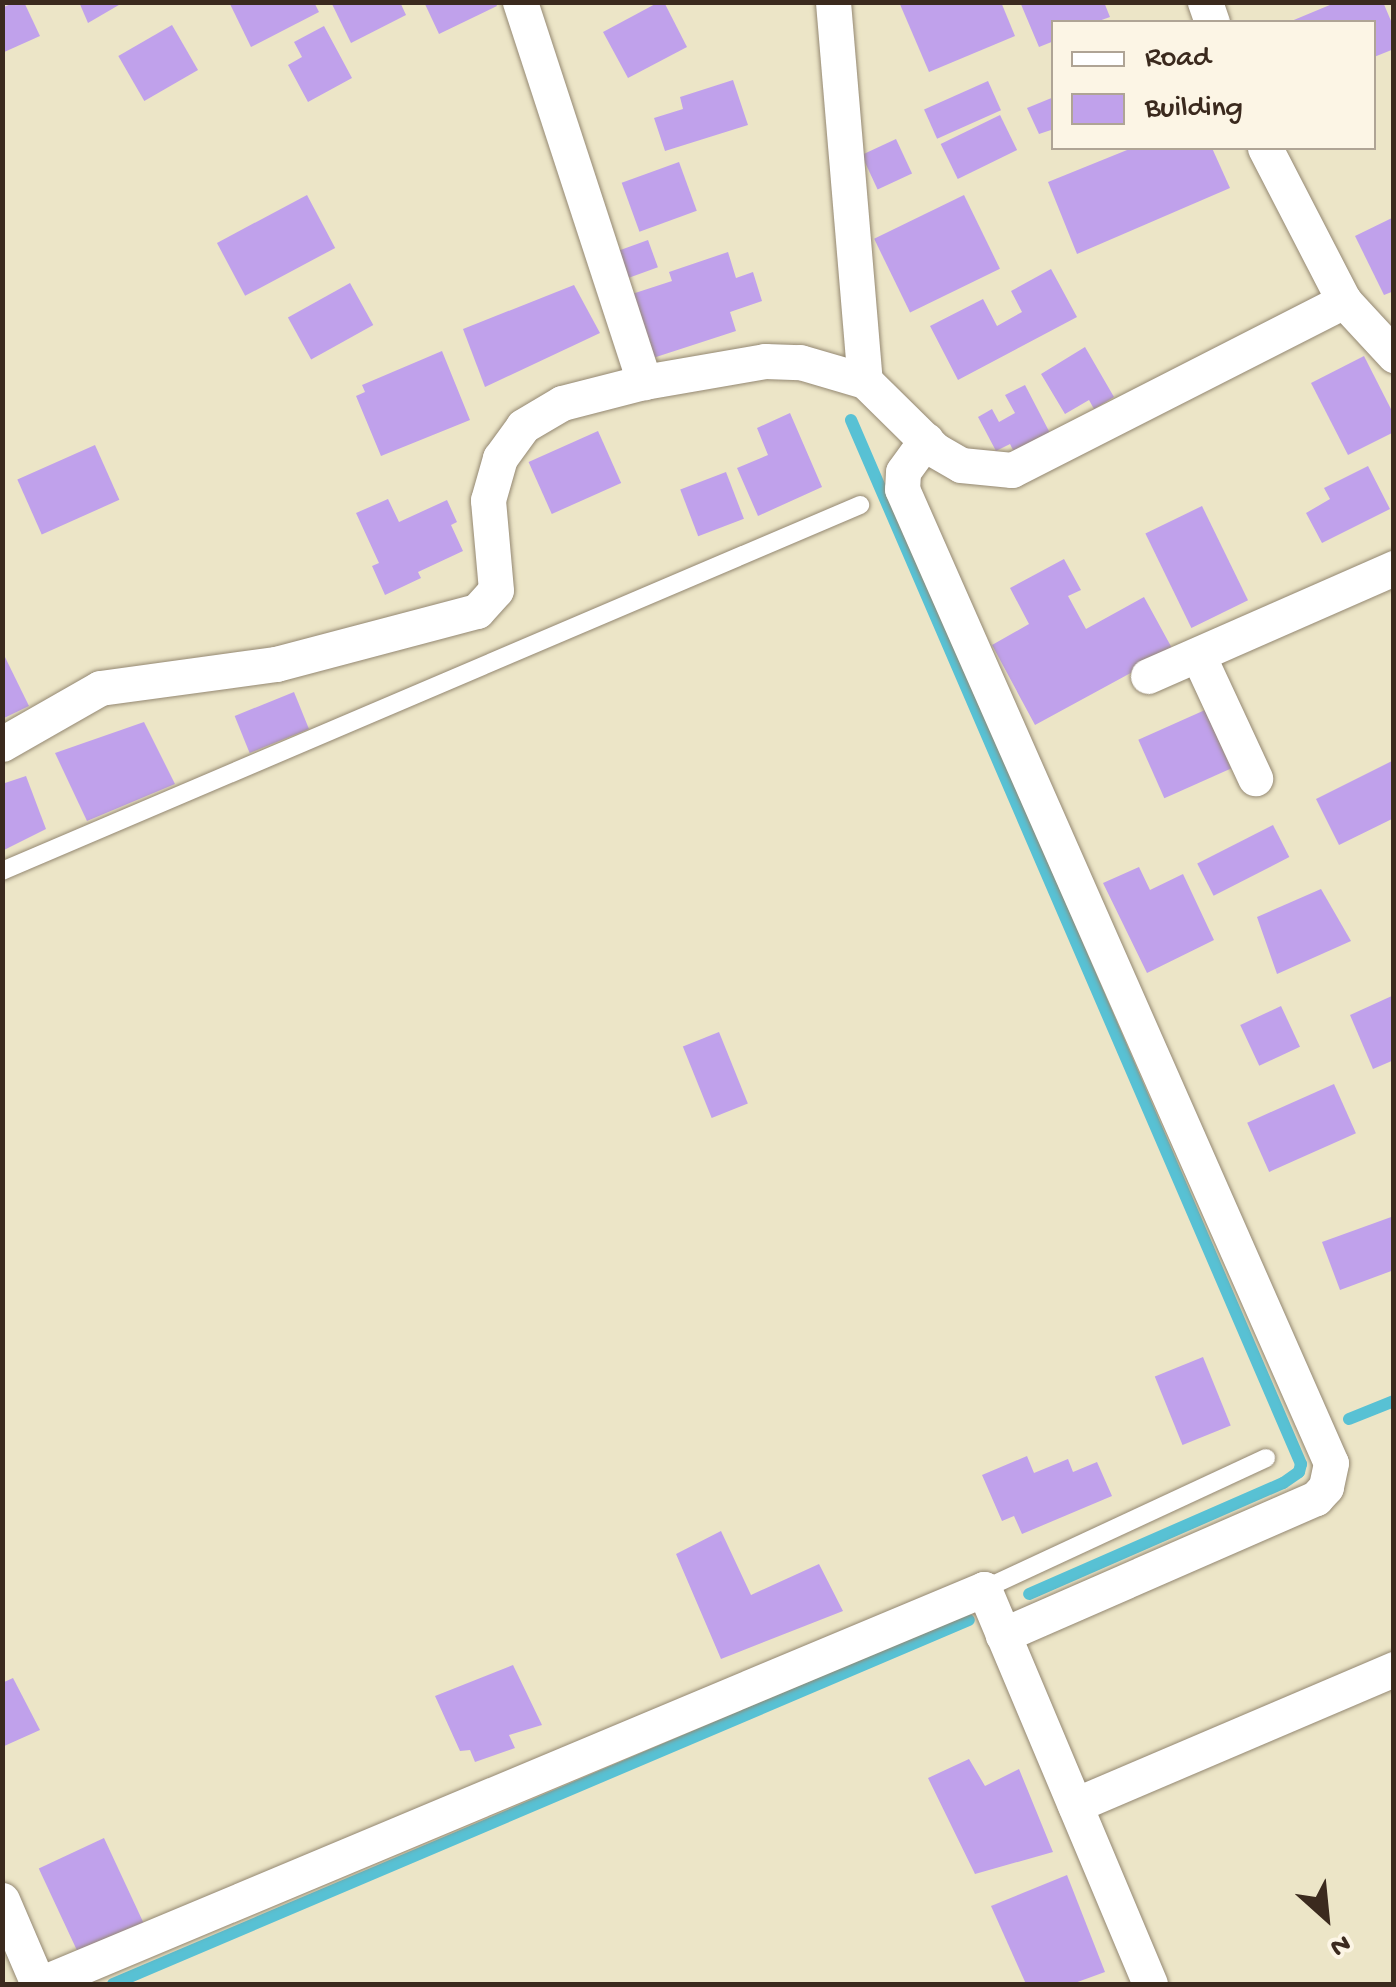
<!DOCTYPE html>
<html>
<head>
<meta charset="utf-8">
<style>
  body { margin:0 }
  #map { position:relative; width:1396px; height:1987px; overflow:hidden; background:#ece5c7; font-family:"Gochi Hand",sans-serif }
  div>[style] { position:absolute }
  .stream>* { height:12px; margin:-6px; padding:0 6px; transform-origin:6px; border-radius:6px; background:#58c1d4 }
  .building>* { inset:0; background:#c0a1eb; transform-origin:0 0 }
  .roads { filter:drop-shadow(0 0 2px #948872) drop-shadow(0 0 2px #948872) }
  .service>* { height:18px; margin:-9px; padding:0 9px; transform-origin:9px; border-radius:9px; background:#fff }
  .minor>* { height:35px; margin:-17.5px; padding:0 17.5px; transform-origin:17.5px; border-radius:17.5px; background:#fff }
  span { translate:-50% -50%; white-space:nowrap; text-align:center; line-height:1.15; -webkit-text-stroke:8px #fcf5e5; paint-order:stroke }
  .frame { position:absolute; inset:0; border:5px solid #3b2a1e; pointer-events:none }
  .legend { position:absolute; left:1051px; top:20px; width:325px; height:130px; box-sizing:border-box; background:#fcf5e5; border:2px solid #afa495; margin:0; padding:12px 18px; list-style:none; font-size:30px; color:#3b2a1e }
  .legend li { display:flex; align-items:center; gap:20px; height:50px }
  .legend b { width:50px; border:2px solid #afa495 }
  .north { position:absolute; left:1276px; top:1867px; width:100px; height:100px; -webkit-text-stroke:8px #fcf5e5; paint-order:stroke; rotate:153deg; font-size:28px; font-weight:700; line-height:40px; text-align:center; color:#3b2a1e }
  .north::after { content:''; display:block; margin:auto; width:35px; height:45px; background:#3b2a1e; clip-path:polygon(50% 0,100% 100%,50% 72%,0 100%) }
</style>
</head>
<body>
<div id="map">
  <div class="stream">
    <div style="left:851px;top:420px;width:1137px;rotate:66.68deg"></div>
    <div style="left:1301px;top:1464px;width:8px;rotate:104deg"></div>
    <div style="left:1299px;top:1472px;width:19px;rotate:145deg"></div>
    <div style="left:1283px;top:1483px;width:277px;rotate:156.4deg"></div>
    <div style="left:1349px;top:1419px;width:48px;rotate:-21.8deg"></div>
    <div style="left:113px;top:1984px;width:930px;rotate:-23.04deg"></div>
  </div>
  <div class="building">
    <div style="clip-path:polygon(15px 2px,24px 2px,40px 36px,2px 53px,2px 8px)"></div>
    <div style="clip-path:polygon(79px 2px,124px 2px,88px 23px)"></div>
    <div style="clip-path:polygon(229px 2px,314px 2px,319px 12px,251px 47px)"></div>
    <div style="clip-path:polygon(331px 2px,400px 2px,406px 15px,351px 43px)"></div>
    <div style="clip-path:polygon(424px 2px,495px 2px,497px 6px,439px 34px)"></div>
    <div style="clip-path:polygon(659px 2px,664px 2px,687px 47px,628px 78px,603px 32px)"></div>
    <div style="clip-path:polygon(899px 2px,1001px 2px,1015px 36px,929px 72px)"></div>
    <div style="clip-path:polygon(1020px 2px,1104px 2px,1110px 17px,1096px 22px,1054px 22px,1054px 41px,1039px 47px)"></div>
    <div style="clip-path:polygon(1337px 2px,1383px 2px,1394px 28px,1394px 49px,1374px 57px,1374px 22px,1289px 22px)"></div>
    <div style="left:172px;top:25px;width:52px;height:62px;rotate:60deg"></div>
    <div style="clip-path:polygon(324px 26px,352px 78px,308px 102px,288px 65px,302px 57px,294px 42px)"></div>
    <div style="clip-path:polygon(733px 80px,748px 125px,665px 151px,654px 118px,683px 109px,680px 97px)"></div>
    <div style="left:988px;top:81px;width:32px;height:70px;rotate:66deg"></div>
    <div style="clip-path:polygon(1054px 97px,1054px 129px,1039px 134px,1027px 108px)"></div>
    <div style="left:1000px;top:115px;width:39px;height:66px;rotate:64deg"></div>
    <div style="left:896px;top:139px;width:38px;height:38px;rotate:65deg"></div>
    <div style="clip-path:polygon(1132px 148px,1212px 148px,1230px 188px,1077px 254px,1048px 182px)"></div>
    <div style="left:679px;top:162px;width:52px;height:61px;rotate:70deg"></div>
    <div style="left:307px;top:195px;width:60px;height:102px;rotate:62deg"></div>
    <div style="left:964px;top:195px;width:82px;height:100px;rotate:64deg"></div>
    <div style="clip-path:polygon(1394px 217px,1394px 291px,1384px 295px,1355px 236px)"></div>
    <div style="left:648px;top:240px;width:29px;height:33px;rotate:70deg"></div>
    <div style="clip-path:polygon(728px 252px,736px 278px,753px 272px,762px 301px,730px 312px,736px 331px,653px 358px,632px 294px,672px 281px,669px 272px)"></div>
    <div style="clip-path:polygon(1051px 269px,1077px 317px,958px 380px,930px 326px,983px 299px,997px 326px,1022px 312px,1011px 291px)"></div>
    <div style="left:350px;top:283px;width:48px;height:71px;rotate:61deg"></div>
    <div style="clip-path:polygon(574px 285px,600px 333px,485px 387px,463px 329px)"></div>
    <div style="clip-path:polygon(1085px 347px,1114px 397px,1094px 409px,1089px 400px,1065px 414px,1041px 374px)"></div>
    <div style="clip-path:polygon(442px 351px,470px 420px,381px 456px,356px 396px,365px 392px,362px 385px)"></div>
    <div style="clip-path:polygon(1364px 356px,1394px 415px,1394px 432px,1348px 455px,1311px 383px)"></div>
    <div style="clip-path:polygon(1025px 385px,1051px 435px,1015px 454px,1010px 444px,996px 451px,978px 417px,992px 409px,999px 422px,1015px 413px,1005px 395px)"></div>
    <div style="clip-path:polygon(790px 413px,822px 487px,758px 516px,737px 468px,768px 455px,757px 428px)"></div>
    <div style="left:598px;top:431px;width:57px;height:76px;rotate:66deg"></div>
    <div style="left:95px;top:445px;width:60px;height:85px;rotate:66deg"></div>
    <div style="clip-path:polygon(1368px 466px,1390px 509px,1322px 543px,1306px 513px,1330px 499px,1324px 488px)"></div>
    <div style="left:726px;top:472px;width:50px;height:49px;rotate:69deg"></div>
    <div style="clip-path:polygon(388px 499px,399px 522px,447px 500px,457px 522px,451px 525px,463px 551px,418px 572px,421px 578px,385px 595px,372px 566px,379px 563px,356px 513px)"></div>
    <div style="left:1202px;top:506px;width:105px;height:63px;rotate:64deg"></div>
    <div style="clip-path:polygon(1064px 559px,1081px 590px,1068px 596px,1086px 629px,1144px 597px,1173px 650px,1035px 725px,992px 645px,1029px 624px,1010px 588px)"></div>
    <div style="clip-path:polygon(2px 651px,29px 706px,2px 719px)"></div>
    <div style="left:294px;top:692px;width:40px;height:64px;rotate:68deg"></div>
    <div style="left:1205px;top:710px;width:64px;height:73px;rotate:66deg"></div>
    <div style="clip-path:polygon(144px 722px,175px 784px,87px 821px,55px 753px)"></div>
    <div style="clip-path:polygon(1394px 760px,1394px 818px,1339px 845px,1316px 799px)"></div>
    <div style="clip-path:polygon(26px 776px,46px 829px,4px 850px,2px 784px)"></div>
    <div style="left:1273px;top:825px;width:36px;height:85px;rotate:63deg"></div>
    <div style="clip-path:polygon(1139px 867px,1150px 890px,1183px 874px,1214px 940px,1147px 973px,1103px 883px)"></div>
    <div style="clip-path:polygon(1321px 889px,1351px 941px,1277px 974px,1257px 917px)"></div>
    <div style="clip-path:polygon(1394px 995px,1394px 1060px,1373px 1069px,1350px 1015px)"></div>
    <div style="left:1281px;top:1006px;width:45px;height:45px;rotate:65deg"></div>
    <div style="left:719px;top:1032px;width:77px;height:39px;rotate:68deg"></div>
    <div style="left:1334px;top:1084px;width:54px;height:95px;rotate:66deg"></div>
    <div style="clip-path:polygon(1394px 1216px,1394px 1270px,1340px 1290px,1322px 1242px)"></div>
    <div style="left:1203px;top:1357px;width:74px;height:52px;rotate:68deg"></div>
    <div style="clip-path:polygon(1027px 1456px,1034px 1473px,1068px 1459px,1073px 1472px,1097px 1462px,1112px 1496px,1022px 1534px,1014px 1516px,1002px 1521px,982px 1475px)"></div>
    <div style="clip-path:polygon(721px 1531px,751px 1595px,819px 1564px,843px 1611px,721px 1659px,676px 1554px)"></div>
    <div style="clip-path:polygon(513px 1665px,542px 1725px,509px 1735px,515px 1748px,475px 1762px,470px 1750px,460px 1751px,435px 1696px)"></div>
    <div style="clip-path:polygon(13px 1678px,40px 1730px,2px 1747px,2px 1683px)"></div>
    <div style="clip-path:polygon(969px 1759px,985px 1786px,1019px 1769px,1053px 1852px,975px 1874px,928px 1778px)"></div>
    <div style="left:104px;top:1838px;width:97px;height:72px;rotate:65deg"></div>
    <div style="clip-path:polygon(1067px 1875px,1105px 1972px,1072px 1984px,1026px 1984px,991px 1906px)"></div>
  </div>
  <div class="roads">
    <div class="service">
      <div style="left:2px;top:871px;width:933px;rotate:-23.1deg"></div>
      <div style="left:984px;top:1589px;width:311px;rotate:-24.9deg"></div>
    </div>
    <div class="minor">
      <div style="left:520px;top:2px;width:400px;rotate:71.9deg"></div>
      <div style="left:833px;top:2px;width:380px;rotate:85.2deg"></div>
      <div style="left:1205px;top:2px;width:21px;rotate:71deg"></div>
      <div style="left:1265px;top:148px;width:172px;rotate:62.7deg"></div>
      <div style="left:1344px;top:301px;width:74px;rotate:47.2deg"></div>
      <div style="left:926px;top:440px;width:39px;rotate:126deg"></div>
      <div style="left:903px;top:472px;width:17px;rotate:93deg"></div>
      <div style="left:902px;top:489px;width:1064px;rotate:66.23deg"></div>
      <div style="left:1331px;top:1463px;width:25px;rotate:102deg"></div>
      <div style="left:1326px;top:1487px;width:15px;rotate:132deg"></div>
      <div style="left:1316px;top:1498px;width:342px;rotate:156.4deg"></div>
      <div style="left:1198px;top:655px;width:136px;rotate:65.1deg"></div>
      <div style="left:1148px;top:676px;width:269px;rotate:-23.7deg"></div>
      <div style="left:2px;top:744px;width:113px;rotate:-29.7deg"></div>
      <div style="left:100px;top:688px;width:178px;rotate:-7.8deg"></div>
      <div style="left:276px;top:664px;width:208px;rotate:-14.8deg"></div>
      <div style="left:477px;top:611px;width:28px;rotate:-48deg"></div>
      <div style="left:496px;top:590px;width:90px;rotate:-95.1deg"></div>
      <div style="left:488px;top:500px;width:44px;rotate:-74.1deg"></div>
      <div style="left:500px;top:458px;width:39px;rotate:-54deg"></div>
      <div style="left:523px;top:426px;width:45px;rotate:-30.5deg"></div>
      <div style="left:562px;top:403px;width:85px;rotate:-14.4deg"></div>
      <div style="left:644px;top:382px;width:123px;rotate:-9.8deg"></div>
      <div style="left:765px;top:361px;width:35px;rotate:2deg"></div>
      <div style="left:800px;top:362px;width:68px;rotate:16.3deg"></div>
      <div style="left:865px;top:381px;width:98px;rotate:44.6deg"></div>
      <div style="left:935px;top:450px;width:30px;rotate:30deg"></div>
      <div style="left:961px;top:465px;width:51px;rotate:5.6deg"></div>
      <div style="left:1012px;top:470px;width:373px;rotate:-27deg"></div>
      <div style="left:1075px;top:1805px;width:347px;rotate:-23.1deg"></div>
      <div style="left:2px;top:1900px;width:91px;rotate:66.8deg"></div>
      <div style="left:40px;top:1984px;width:1023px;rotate:-22.71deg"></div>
      <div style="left:984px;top:1589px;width:428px;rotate:67.2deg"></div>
    </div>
  </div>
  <div class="frame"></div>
  <ul class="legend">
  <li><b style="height:12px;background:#fff"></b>Road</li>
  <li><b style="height:28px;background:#c0a1eb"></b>Building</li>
  </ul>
  <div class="north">N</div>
</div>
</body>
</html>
